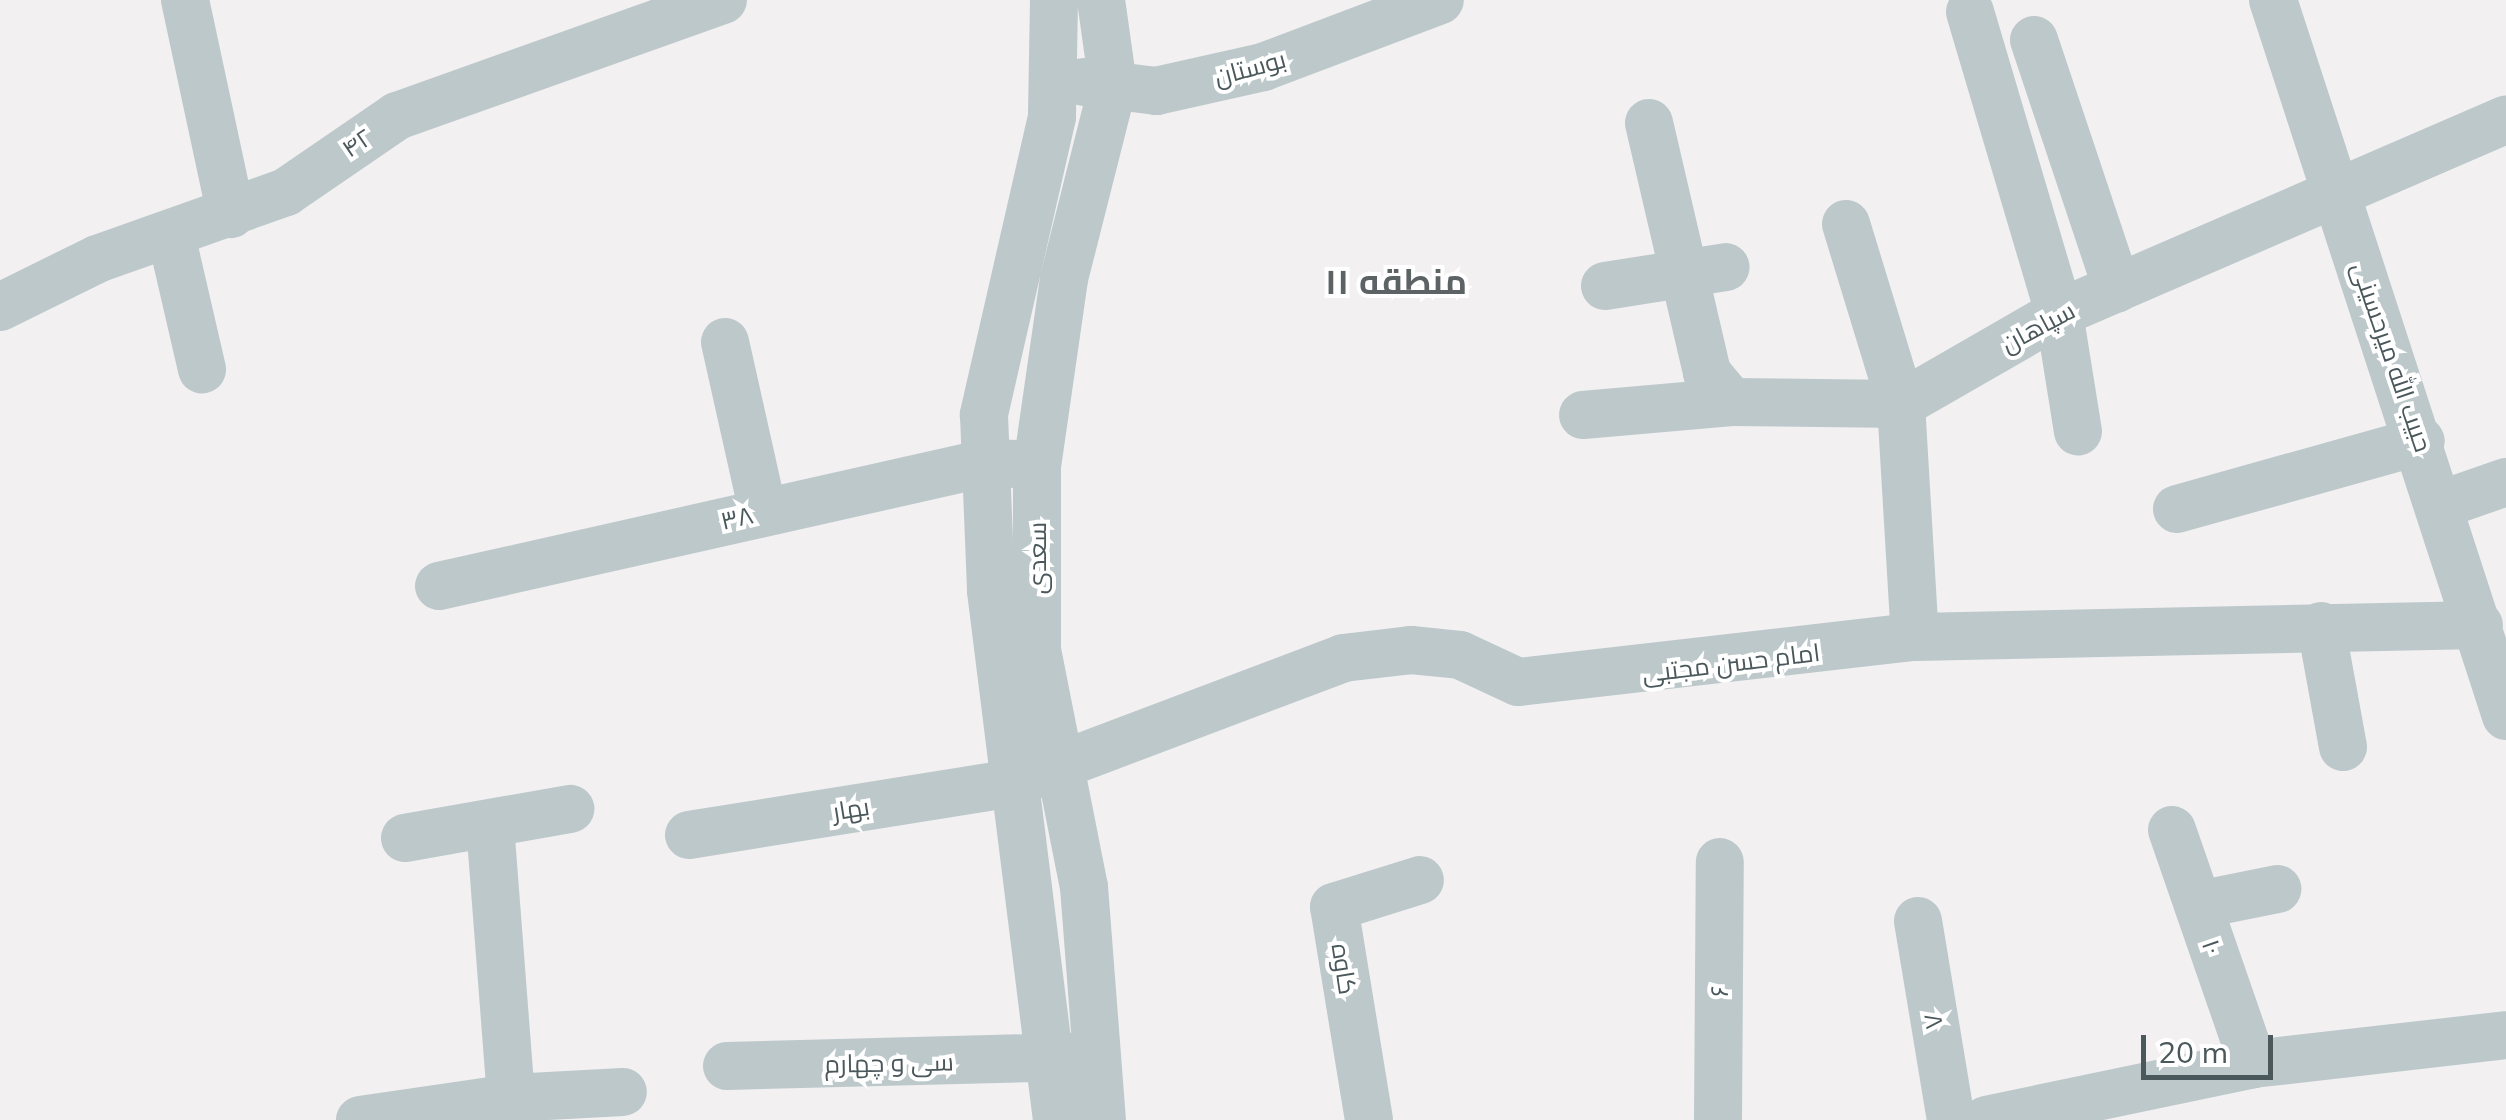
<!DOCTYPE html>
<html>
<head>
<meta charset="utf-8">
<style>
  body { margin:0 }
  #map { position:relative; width:2506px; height:1120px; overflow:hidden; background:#f2f0f1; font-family:Mulish,Cairo,sans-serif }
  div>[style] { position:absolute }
  .minor>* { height:48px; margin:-24px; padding:0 24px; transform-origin:24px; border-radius:24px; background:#bdc8cb }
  span { translate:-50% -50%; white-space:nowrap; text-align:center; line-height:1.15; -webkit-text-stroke:8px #fff; paint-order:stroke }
  .street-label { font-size:25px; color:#4a585c }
  .district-label { font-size:35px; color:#5d6264; font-weight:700 }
  .scale { position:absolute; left:2141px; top:1035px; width:132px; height:45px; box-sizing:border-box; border:5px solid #4a585c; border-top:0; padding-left:12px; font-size:30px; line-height:35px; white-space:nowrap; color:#4a585c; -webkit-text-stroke:8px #fff; paint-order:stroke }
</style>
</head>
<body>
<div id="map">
  <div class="minor">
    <div style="left:185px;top:0;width:219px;rotate:77.9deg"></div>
    <div style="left:1054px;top:0;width:117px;rotate:91deg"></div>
    <div style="left:1052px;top:117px;width:306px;rotate:102.9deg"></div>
    <div style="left:984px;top:415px;width:176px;rotate:87.7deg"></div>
    <div style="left:991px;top:591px;width:533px;rotate:82.89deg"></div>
    <div style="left:1101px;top:0;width:86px;rotate:82deg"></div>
    <div style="left:1113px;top:85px;width:200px;rotate:104.2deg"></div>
    <div style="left:1064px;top:279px;width:189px;rotate:98.2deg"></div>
    <div style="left:1037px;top:466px;width:184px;rotate:90deg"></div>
    <div style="left:1037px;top:650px;width:242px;rotate:78.8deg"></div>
    <div style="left:1084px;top:887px;width:234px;rotate:85.6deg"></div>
    <div style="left:2273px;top:0;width:753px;rotate:71.97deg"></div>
    <div style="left:1970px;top:12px;width:314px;rotate:73.5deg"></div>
    <div style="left:2059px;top:313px;width:120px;rotate:80.9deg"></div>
    <div style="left:2034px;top:40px;width:262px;rotate:71.5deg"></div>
    <div style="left:1084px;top:82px;width:73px;rotate:7.1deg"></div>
    <div style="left:1156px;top:91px;width:110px;rotate:-12.6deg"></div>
    <div style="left:1263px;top:67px;width:189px;rotate:-20.7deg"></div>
    <div style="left:1649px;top:123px;width:257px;rotate:76.9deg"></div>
    <div style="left:1707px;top:373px;width:38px;rotate:50deg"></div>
    <div style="left:1846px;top:224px;width:188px;rotate:73deg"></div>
    <div style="left:1901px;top:404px;width:233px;rotate:86.6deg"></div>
    <div style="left:171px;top:235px;width:138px;rotate:77deg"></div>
    <div style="left:1605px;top:286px;width:122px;rotate:-8.9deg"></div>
    <div style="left:0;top:307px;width:108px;rotate:-26.3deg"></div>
    <div style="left:97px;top:259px;width:201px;rotate:-19.5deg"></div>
    <div style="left:286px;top:192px;width:135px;rotate:-34.4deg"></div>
    <div style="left:397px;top:116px;width:346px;rotate:-19.6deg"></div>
    <div style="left:725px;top:342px;width:174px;rotate:77.4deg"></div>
    <div style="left:1583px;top:415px;width:149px;rotate:-5deg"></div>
    <div style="left:1731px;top:402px;width:170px;rotate:0.7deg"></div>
    <div style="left:1901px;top:404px;width:182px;rotate:-29.9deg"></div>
    <div style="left:2059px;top:313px;width:487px;rotate:-23.4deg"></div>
    <div style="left:2443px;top:504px;width:67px;rotate:-19.2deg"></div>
    <div style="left:2177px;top:509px;width:253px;rotate:-15.6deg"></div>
    <div style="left:439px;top:586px;width:561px;rotate:-12.67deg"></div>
    <div style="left:986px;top:463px;width:31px;rotate:2deg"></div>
    <div style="left:2321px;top:626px;width:123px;rotate:79.7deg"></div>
    <div style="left:490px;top:825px;width:274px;rotate:85.6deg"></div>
    <div style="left:2172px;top:830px;width:248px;rotate:70.9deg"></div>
    <div style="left:689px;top:835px;width:328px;rotate:-9.1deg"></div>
    <div style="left:1013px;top:783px;width:353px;rotate:-20.7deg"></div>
    <div style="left:1343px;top:658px;width:68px;rotate:-6.7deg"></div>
    <div style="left:1411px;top:650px;width:49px;rotate:5.8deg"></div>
    <div style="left:1460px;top:655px;width:64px;rotate:25deg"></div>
    <div style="left:1518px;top:682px;width:400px;rotate:-6.5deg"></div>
    <div style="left:1915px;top:637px;width:564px;rotate:-1.22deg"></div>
    <div style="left:405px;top:838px;width:168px;rotate:-10deg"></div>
    <div style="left:2198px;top:905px;width:81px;rotate:-11.4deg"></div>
    <div style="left:1918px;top:921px;width:202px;rotate:80.6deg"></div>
    <div style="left:727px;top:1066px;width:351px;rotate:-1.5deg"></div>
    <div style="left:360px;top:1120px;width:153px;rotate:-8.3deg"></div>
    <div style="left:511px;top:1098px;width:112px;rotate:-3.1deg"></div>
    <div style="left:1369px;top:1120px;width:216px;rotate:-99.3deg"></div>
    <div style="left:1334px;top:907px;width:90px;rotate:-17.4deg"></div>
    <div style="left:1718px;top:1120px;width:258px;rotate:-89.6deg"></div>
    <div style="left:1986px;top:1120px;width:273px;rotate:-11.8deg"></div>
    <div style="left:2253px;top:1064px;width:255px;rotate:-6.5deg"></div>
  </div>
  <div class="street-label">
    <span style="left:1250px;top:68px;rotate:-15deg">بوستان</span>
    <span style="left:357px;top:143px;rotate:-34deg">۴۲</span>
    <span style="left:2038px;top:327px;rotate:-28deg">سپاهان</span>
    <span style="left:2392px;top:357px;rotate:71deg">حبیب الله میرحسینی</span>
    <span style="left:737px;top:518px;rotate:-13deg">۳۸</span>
    <span style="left:1037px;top:558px;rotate:-90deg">سعدی</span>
    <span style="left:1731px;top:663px;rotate:-7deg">امام حسن مجتبی</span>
    <span style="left:851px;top:809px;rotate:-9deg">بهار</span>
    <span style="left:2212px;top:947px;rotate:71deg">۱۰</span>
    <span style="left:1344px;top:969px;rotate:81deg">کاوه</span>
    <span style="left:1719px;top:991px;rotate:-90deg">۶</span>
    <span style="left:1934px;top:1021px;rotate:81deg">۸</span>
    <span style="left:889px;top:1063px;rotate:-1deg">سی و چهارم</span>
  </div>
  <div class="district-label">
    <span style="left:1396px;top:281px">منطقه ۱۱</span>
  </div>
  <div class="scale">20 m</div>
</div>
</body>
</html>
